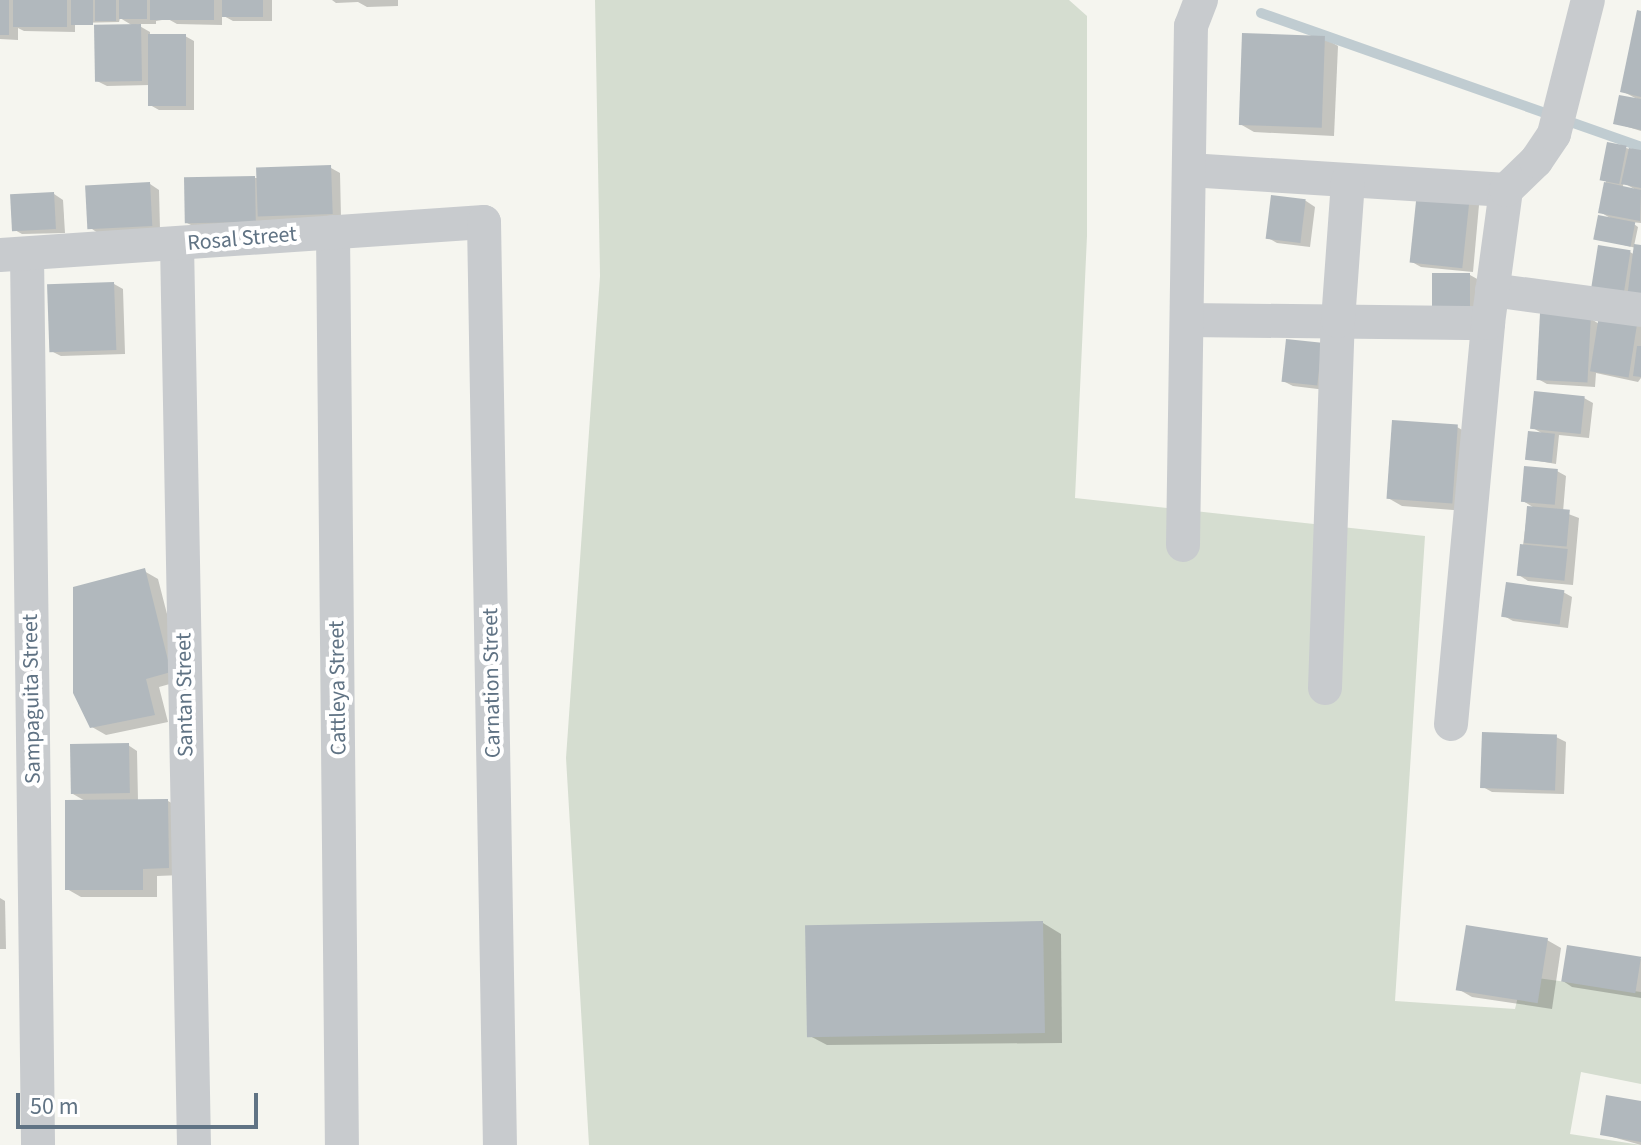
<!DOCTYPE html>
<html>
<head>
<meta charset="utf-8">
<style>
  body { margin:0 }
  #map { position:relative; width:1641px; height:1145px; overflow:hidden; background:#f5f5ef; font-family:"Source Sans 3",sans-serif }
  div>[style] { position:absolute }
  .green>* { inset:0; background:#d5ddd0 }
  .shadow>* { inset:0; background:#0003 }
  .stream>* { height:10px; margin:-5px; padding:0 5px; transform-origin:5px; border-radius:5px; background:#c0ccd1 }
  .building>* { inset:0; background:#b1b8bd; transform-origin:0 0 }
  .minor>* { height:34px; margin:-17px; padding:0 17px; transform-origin:17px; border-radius:17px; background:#c8cbce }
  span { translate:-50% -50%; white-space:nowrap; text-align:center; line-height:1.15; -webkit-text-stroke:8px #fff; paint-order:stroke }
  .street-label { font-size:22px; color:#607384 }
  .scale { position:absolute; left:16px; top:1093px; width:242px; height:36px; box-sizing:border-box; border:4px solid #607384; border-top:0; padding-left:10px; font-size:24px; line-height:28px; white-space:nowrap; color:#607384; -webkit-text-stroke:6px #fff; paint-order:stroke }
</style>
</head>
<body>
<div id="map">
  <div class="green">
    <div style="clip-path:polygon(595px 0,1069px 0,1087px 16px,1087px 236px,1075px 498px,1425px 536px,1395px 1001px,1515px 1009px,1523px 976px,1641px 992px,1641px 1084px,1581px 1072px,1570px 1134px,1641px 1145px,589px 1145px,566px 758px,600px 276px)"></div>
  </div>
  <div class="shadow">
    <div style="clip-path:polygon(0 0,272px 0,272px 21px,233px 21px,222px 15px,222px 25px,177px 24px,168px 19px,156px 21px,156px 24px,136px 24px,150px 32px,150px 36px,185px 36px,194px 41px,194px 110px,159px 110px,150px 105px,150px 85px,107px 86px,97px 81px,135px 27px,120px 18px,119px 22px,75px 23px,75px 32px,24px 31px,18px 28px,18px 40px,0 39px)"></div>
    <div style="clip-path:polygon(332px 0,398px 0,398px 6px,367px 7px,358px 2px,336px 3px)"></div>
    <div style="clip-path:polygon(1641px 13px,1641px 131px,1615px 123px,1637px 99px,1622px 91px)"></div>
    <div style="clip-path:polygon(1324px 38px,1338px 46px,1334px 136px,1254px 132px,1240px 124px)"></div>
    <div style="clip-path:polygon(evenodd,1626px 148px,1641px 152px,1641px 223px,1631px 222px,1638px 227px,1634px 246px,1641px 247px,1641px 302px,1594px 288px,1630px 252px,1635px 255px,1636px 248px,1596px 238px,1612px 219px,1600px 212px,1606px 181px,1626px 148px,1624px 183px,1636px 190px,1622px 188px,1624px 183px)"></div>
    <div style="clip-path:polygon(331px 168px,340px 173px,341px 218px,197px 228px,187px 223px,186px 180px,258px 178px)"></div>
    <div style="clip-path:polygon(150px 184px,159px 190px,160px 230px,98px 233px,89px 227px)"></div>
    <div style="clip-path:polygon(54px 194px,63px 200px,65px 233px,22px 234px,13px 229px)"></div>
    <div style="clip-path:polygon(1419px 194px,1479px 205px,1473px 272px,1421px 267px,1412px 262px)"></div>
    <div style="clip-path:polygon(1273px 197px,1306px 201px,1315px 207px,1310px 247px,1277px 243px,1268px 238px)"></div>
    <div style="clip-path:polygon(1470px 275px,1479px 280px,1479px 312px,1434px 307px)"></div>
    <div style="clip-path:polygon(114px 284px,123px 289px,125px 354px,61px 356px,51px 351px)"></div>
    <div style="clip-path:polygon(1590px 318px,1599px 324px,1641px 325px,1641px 378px,1638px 382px,1596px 373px,1595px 387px,1547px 384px,1538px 379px)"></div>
    <div style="clip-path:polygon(1321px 345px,1326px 390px,1293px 386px,1283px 381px)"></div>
    <div style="clip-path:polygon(1584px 398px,1593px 403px,1589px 438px,1559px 435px,1556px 464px,1527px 459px,1545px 435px,1533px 428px)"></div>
    <div style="clip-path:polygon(1457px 427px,1471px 435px,1466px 511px,1402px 506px,1388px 498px)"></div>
    <div style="clip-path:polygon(1557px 471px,1566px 476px,1563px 512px,1579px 518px,1573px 585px,1528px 581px,1519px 575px,1528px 508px,1536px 509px,1523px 501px)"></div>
    <div style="clip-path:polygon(144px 571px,158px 579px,184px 680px,159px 687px,168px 722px,106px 735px,92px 727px)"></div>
    <div style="clip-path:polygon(1563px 592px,1572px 597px,1568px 628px,1513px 621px,1504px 616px)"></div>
    <div style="clip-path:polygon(1556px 737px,1566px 742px,1564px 794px,1492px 792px,1483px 787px)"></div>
    <div style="clip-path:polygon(128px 745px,137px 751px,138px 801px,168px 801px,182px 809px,182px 875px,157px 876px,157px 897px,81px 897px,67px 889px,87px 802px,73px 794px)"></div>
    <div style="clip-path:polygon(0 898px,5px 901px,6px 949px,0 949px)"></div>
    <div style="clip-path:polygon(1043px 923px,1061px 934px,1062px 1043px,827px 1045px,808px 1035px)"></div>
    <div style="clip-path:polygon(1547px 940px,1561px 948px,1552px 1009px,1472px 997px,1458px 989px)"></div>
    <div style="clip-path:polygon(1569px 948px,1641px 959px,1641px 998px,1572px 987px,1563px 981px)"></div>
    <div style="clip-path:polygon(1641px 1103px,1641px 1145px,1602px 1134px)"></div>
  </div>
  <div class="stream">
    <div style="left:1261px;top:13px;width:403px;rotate:19.4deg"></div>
  </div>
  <div class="building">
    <div style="left:0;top:0;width:9px;height:35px"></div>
    <div style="left:13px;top:0;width:54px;height:27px"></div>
    <div style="left:71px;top:0;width:22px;height:25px"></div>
    <div style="left:95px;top:0;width:21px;height:21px"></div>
    <div style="left:119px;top:0;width:28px;height:19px"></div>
    <div style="left:150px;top:0;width:64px;height:20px"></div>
    <div style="left:222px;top:0;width:41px;height:17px"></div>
    <div style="clip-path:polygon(1637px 10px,1641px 11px,1641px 97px,1620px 92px)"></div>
    <div style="left:141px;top:24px;width:57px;height:47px;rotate:89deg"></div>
    <div style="left:1242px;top:33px;width:83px;height:92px;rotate:2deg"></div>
    <div style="left:148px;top:34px;width:38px;height:72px"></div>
    <div style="clip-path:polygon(1619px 95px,1641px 99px,1641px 130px,1613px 124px)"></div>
    <div style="left:1607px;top:142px;width:20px;height:39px;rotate:11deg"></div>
    <div style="clip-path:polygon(1629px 148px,1641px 150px,1641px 188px,1621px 184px)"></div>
    <div style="left:331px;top:165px;width:49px;height:75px;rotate:88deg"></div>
    <div style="left:255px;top:176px;width:46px;height:71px;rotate:89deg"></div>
    <div style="left:150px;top:182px;width:44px;height:65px;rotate:87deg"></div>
    <div style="clip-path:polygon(1604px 182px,1641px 190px,1640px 221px,1598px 213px)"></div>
    <div style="left:54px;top:192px;width:37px;height:44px;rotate:87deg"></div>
    <div style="left:1417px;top:192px;width:53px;height:71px;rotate:6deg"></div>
    <div style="left:1271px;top:195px;width:35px;height:44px;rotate:7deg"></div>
    <div style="left:1598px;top:215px;width:38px;height:25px;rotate:11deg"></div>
    <div style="clip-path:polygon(1634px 244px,1641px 245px,1641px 300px,1627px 298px)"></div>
    <div style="left:1598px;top:245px;width:33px;height:44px;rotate:9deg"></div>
    <div style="left:1432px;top:273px;width:38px;height:35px"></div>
    <div style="left:114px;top:282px;width:68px;height:67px;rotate:88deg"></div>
    <div style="left:1540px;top:313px;width:51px;height:67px;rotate:3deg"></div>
    <div style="left:1599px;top:315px;width:39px;height:57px;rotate:9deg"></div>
    <div style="left:1286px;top:339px;width:36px;height:43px;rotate:6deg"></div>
    <div style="clip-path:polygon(1637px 346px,1641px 346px,1641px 377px,1633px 376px)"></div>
    <div style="left:1534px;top:391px;width:51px;height:38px;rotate:6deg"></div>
    <div style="left:1392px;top:420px;width:66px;height:79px;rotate:4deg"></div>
    <div style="left:1528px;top:431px;width:27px;height:29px;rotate:6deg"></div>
    <div style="left:1524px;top:466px;width:34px;height:36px;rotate:5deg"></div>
    <div style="left:1527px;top:506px;width:43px;height:37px;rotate:5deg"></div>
    <div style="left:1520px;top:544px;width:48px;height:32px;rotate:6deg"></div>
    <div style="clip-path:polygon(145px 568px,171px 672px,146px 679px,155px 715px,90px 728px,73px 693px,73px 587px)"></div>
    <div style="left:1506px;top:582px;width:59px;height:35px;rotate:8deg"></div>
    <div style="left:1482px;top:732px;width:75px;height:56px;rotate:2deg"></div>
    <div style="left:129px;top:743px;width:50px;height:59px;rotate:89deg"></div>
    <div style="clip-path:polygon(168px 799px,169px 868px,143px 869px,143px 890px,65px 890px,65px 800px)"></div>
    <div style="left:1043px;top:921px;width:112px;height:238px;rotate:89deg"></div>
    <div style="left:1466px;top:925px;width:83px;height:66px;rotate:9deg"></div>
    <div style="left:1567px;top:945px;width:75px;height:37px;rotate:9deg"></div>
    <div style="clip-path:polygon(1606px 1095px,1641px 1101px,1641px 1142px,1600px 1135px)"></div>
  </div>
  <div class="minor">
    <div style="left:1189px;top:170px;width:318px;rotate:3.6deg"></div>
    <div style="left:333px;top:232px;width:913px;rotate:89.44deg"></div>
    <div style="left:177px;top:244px;width:901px;rotate:88.92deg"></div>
    <div style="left:27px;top:254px;width:891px;rotate:89.29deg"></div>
    <div style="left:0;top:255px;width:485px;rotate:-3.9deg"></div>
    <div style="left:484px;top:222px;width:923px;rotate:89.01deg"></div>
    <div style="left:1492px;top:290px;width:150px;rotate:7.6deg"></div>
    <div style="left:1187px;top:320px;width:301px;rotate:0.6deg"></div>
    <div style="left:1183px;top:545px;width:519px;rotate:-89.12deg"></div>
    <div style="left:1191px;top:26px;width:28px;rotate:-69deg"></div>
    <div style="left:1325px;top:688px;width:367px;rotate:-88deg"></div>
    <div style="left:1338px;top:321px;width:141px;rotate:-85.9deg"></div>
    <div style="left:1451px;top:724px;width:403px;rotate:-84.7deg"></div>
    <div style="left:1488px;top:323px;width:134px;rotate:-82.3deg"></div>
    <div style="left:1506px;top:190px;width:42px;rotate:-44deg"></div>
    <div style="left:1536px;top:161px;width:32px;rotate:-56deg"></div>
    <div style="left:1554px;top:134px;width:138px;rotate:-75.8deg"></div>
  </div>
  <div class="street-label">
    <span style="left:242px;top:239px;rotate:-5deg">Rosal Street</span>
    <span style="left:492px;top:683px;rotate:-91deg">Carnation Street</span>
    <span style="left:338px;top:688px;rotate:-91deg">Cattleya Street</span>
    <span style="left:185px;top:695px;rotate:-91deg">Santan Street</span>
    <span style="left:32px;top:699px;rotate:-91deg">Sampaguita Street</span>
  </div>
  <div class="scale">50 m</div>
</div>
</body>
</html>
